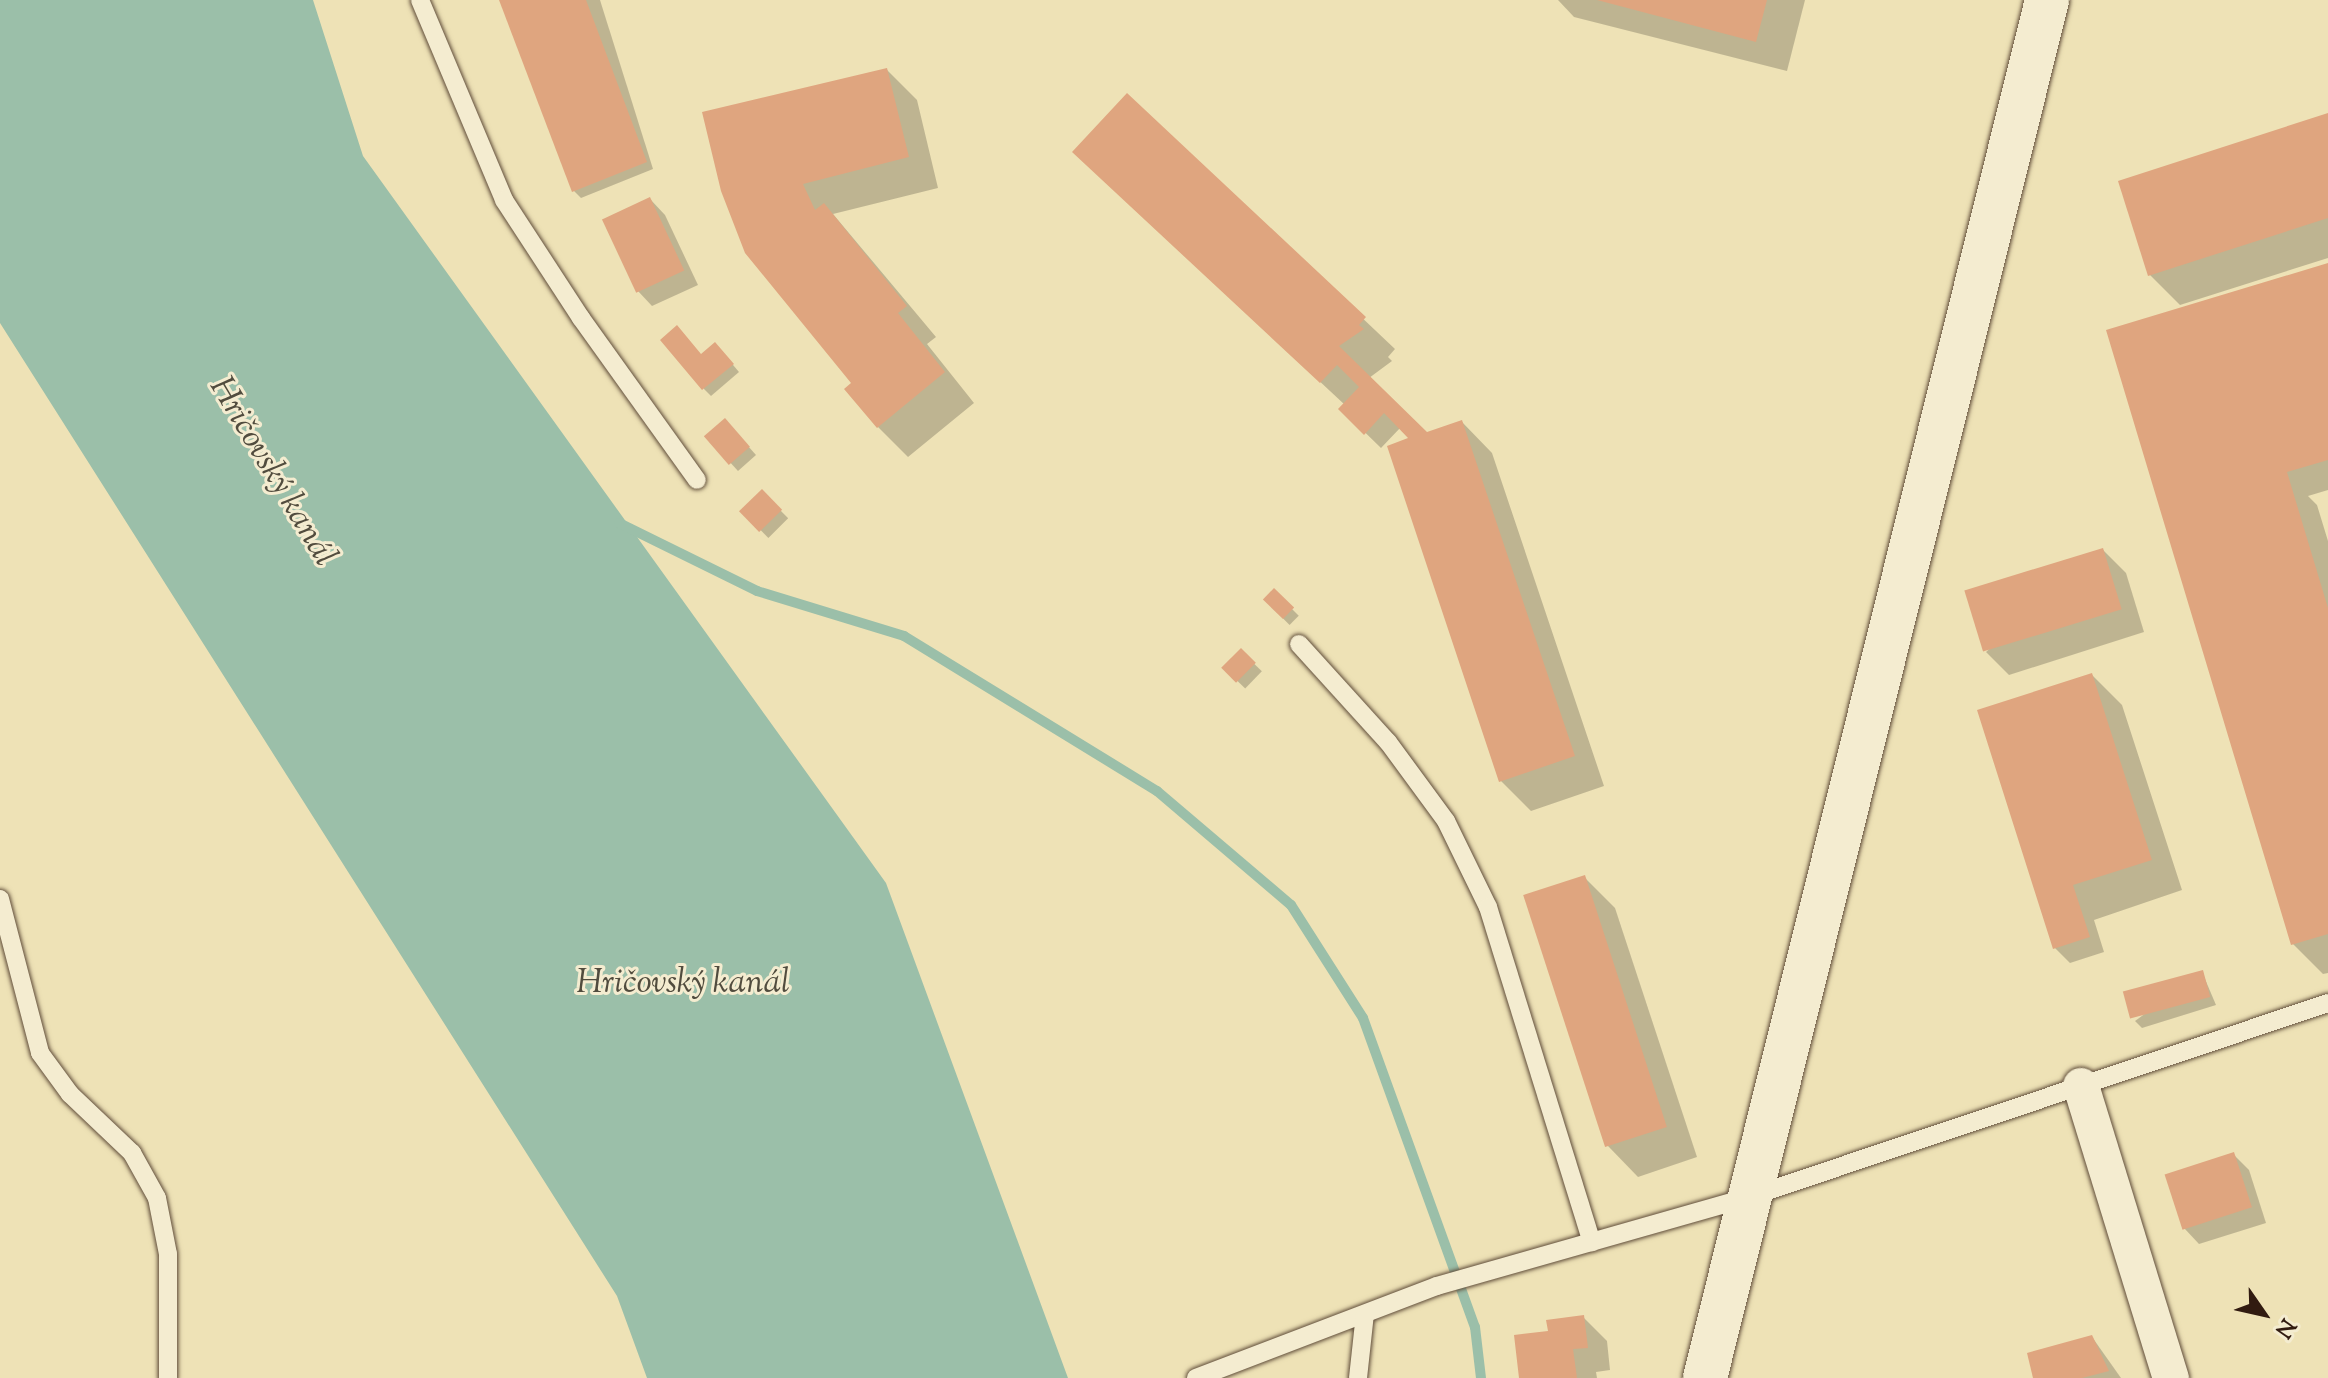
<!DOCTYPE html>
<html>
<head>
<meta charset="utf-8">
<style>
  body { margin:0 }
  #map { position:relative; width:2328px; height:1378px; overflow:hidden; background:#eee2b6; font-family:"Sorts Mill Goudy",serif }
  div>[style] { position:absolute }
  .water>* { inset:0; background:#9bbfa9 }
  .shadow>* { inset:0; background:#0003; transform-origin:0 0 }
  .stream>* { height:10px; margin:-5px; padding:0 5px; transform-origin:5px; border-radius:5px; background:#9bbfa9 }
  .building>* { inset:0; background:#dfa57f; transform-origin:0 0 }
  .roads { filter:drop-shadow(0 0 2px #604d3a) drop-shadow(0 0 2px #604d3a) }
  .lane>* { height:18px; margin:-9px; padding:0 9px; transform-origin:9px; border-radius:9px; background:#f4ecd0 }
  .street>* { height:36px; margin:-18px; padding:0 18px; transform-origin:18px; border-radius:18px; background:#f4ecd0 }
  .secondary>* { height:44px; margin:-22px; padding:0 22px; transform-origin:22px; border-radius:22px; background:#f4ecd0 }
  span { translate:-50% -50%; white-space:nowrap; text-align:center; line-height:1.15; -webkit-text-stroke:6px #f4ecd0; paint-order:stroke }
  .water-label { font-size:34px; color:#514c3e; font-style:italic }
  .north { position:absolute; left:2224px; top:1274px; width:80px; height:80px; -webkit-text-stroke:6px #f4ecd0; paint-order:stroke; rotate:124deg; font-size:22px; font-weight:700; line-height:32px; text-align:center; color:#311b10 }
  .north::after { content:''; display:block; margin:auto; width:28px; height:36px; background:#311b10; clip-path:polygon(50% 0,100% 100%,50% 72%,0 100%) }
</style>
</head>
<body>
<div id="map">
  <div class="water">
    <div style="clip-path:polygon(0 0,313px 0,363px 156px,886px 883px,1068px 1378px,647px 1378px,617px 1296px,0 323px)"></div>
  </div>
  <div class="shadow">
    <div style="clip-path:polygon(501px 0,600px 0,653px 169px,581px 198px,574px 191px)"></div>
    <div style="clip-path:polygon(1558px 0,1805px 0,1787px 71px,1574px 17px)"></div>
    <div style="clip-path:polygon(887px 70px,917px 100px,938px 188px,833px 214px,936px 337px,927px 344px,974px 403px,908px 457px,878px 427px,854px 384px,747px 252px)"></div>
    <div style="clip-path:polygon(1127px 95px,1395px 349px,1388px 357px,1392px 361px,1369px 378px,1426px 434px,1462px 422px,1492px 453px,1604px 786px,1531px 811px,1501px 781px,1412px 439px,1401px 427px,1381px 448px,1341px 409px,1345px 405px,1106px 182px)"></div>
    <div style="clip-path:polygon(2328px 115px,2328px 258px,2180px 305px,2150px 275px)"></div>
    <div style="clip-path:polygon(650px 199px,665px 215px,698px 285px,652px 306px,637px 290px)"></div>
    <div style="clip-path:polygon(2328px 265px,2328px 490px,2308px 496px,2317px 505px,2328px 541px,2328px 973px,2323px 974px,2293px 944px,2162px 512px)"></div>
    <div style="clip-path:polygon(722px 352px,739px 372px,711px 396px,704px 389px,702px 356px)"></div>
    <div style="clip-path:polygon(732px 428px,756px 455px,738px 471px,707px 437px)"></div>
    <div style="left:762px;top:492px;width:37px;height:28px;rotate:45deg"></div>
    <div style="clip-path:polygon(2103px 550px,2126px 573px,2144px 632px,2009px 675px,1986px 652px)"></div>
    <div style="left:1274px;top:591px;width:35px;height:13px;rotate:45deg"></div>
    <div style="left:1241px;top:651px;width:29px;height:24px;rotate:44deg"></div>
    <div style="clip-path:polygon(2092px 675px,2122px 705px,2182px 890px,2094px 920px,2104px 952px,2070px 963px,2055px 948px)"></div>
    <div style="clip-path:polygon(1584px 877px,1615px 908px,1697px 1157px,1638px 1177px,1608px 1146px)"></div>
    <div style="clip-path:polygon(2202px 972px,2216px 1005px,2142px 1028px,2135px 1021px)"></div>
    <div style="clip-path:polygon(2233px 1154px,2249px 1170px,2266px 1223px,2199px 1244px,2184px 1228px)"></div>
    <div style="clip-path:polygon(1583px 1317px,1607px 1341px,1610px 1370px,1596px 1372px,1597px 1378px,1521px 1378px)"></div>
    <div style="clip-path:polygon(2092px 1337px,2121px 1378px,2035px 1378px)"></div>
  </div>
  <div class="stream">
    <div style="left:619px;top:523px;width:154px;rotate:26.2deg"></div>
    <div style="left:757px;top:591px;width:154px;rotate:17deg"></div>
    <div style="left:904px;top:636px;width:297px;rotate:31.5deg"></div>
    <div style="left:1157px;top:791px;width:176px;rotate:40.4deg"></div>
    <div style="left:1291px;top:905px;width:134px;rotate:57.5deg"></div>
    <div style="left:1363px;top:1018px;width:329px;rotate:70.1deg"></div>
    <div style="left:1475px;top:1327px;width:51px;rotate:83.3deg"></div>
  </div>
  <div class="building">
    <div style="clip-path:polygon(499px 0,586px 0,647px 162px,572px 192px)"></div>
    <div style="clip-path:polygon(1597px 0,1767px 0,1756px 42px)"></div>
    <div style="clip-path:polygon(887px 68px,909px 157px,803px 184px,815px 210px,824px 203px,907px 306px,898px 313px,945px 372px,877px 428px,844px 389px,851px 383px,745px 253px,721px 191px,702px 112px)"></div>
    <div style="clip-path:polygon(1127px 93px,1366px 317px,1359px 325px,1364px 329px,1339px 346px,1427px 432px,1462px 420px,1575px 756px,1499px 782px,1387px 446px,1408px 438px,1384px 413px,1364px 435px,1338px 409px,1359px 387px,1337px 365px,1320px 383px,1072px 152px)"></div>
    <div style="clip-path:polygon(2328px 113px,2328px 218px,2148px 276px,2118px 181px)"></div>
    <div style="left:650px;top:197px;width:81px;height:53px;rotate:65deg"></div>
    <div style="clip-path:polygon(2328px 263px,2328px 460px,2287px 472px,2328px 608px,2328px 934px,2291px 945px,2106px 330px)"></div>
    <div style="clip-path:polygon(677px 325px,701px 354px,715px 342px,734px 364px,702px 390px,660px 340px)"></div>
    <div style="left:725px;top:418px;width:38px;height:28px;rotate:49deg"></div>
    <div style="left:762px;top:489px;width:29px;height:32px;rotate:46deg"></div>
    <div style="left:2103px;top:548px;width:64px;height:145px;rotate:73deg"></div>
    <div style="left:1274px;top:588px;width:28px;height:16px;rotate:44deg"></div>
    <div style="left:1241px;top:648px;width:21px;height:28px;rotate:45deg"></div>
    <div style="clip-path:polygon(2092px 673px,2152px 860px,2073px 885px,2090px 937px,2053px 949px,1977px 710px)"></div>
    <div style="left:1585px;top:875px;width:265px;height:65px;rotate:72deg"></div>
    <div style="left:2203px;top:970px;width:28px;height:83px;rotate:75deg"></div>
    <div style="left:2234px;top:1152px;width:58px;height:73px;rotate:72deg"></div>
    <div style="clip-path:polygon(1584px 1315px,1588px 1348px,1573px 1349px,1577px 1378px,1519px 1378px,1514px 1335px,1548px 1331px,1546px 1320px)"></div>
    <div style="clip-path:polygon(2092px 1335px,2109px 1371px,2082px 1378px,2033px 1378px,2027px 1353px)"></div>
  </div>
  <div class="roads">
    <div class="lane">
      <div style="left:420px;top:0;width:217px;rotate:67.2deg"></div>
      <div style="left:504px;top:200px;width:141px;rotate:56.9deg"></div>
      <div style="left:581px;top:318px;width:199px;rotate:54.4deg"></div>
      <div style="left:1299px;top:644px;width:132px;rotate:47.8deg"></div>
      <div style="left:1388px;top:742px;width:98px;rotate:53.7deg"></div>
      <div style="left:1446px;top:821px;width:96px;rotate:64deg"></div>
      <div style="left:1488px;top:907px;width:351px;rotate:72.8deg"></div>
      <div style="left:0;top:899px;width:159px;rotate:75.4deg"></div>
      <div style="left:40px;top:1053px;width:51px;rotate:53.8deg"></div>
      <div style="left:70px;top:1094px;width:86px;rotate:43.6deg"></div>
      <div style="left:132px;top:1153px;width:51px;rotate:60.9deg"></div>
      <div style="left:157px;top:1198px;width:57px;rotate:78.9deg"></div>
      <div style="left:168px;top:1254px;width:124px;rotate:90deg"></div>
      <div style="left:1196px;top:1378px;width:258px;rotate:-20.9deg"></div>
      <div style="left:1437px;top:1286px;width:324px;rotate:-15.9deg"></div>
      <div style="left:1749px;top:1197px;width:611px;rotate:-18.52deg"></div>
      <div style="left:1358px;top:1378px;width:64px;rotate:-83.8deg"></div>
    </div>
    <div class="street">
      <div style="left:2081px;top:1086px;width:306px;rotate:72.9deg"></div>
    </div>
    <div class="secondary">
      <div style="left:1705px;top:1378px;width:1420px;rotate:-76.06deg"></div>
    </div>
  </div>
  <div class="water-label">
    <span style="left:272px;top:472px;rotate:59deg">Hričovský kanál</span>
    <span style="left:683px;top:984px">Hričovský kanál</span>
  </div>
  <div class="north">N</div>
</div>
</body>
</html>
